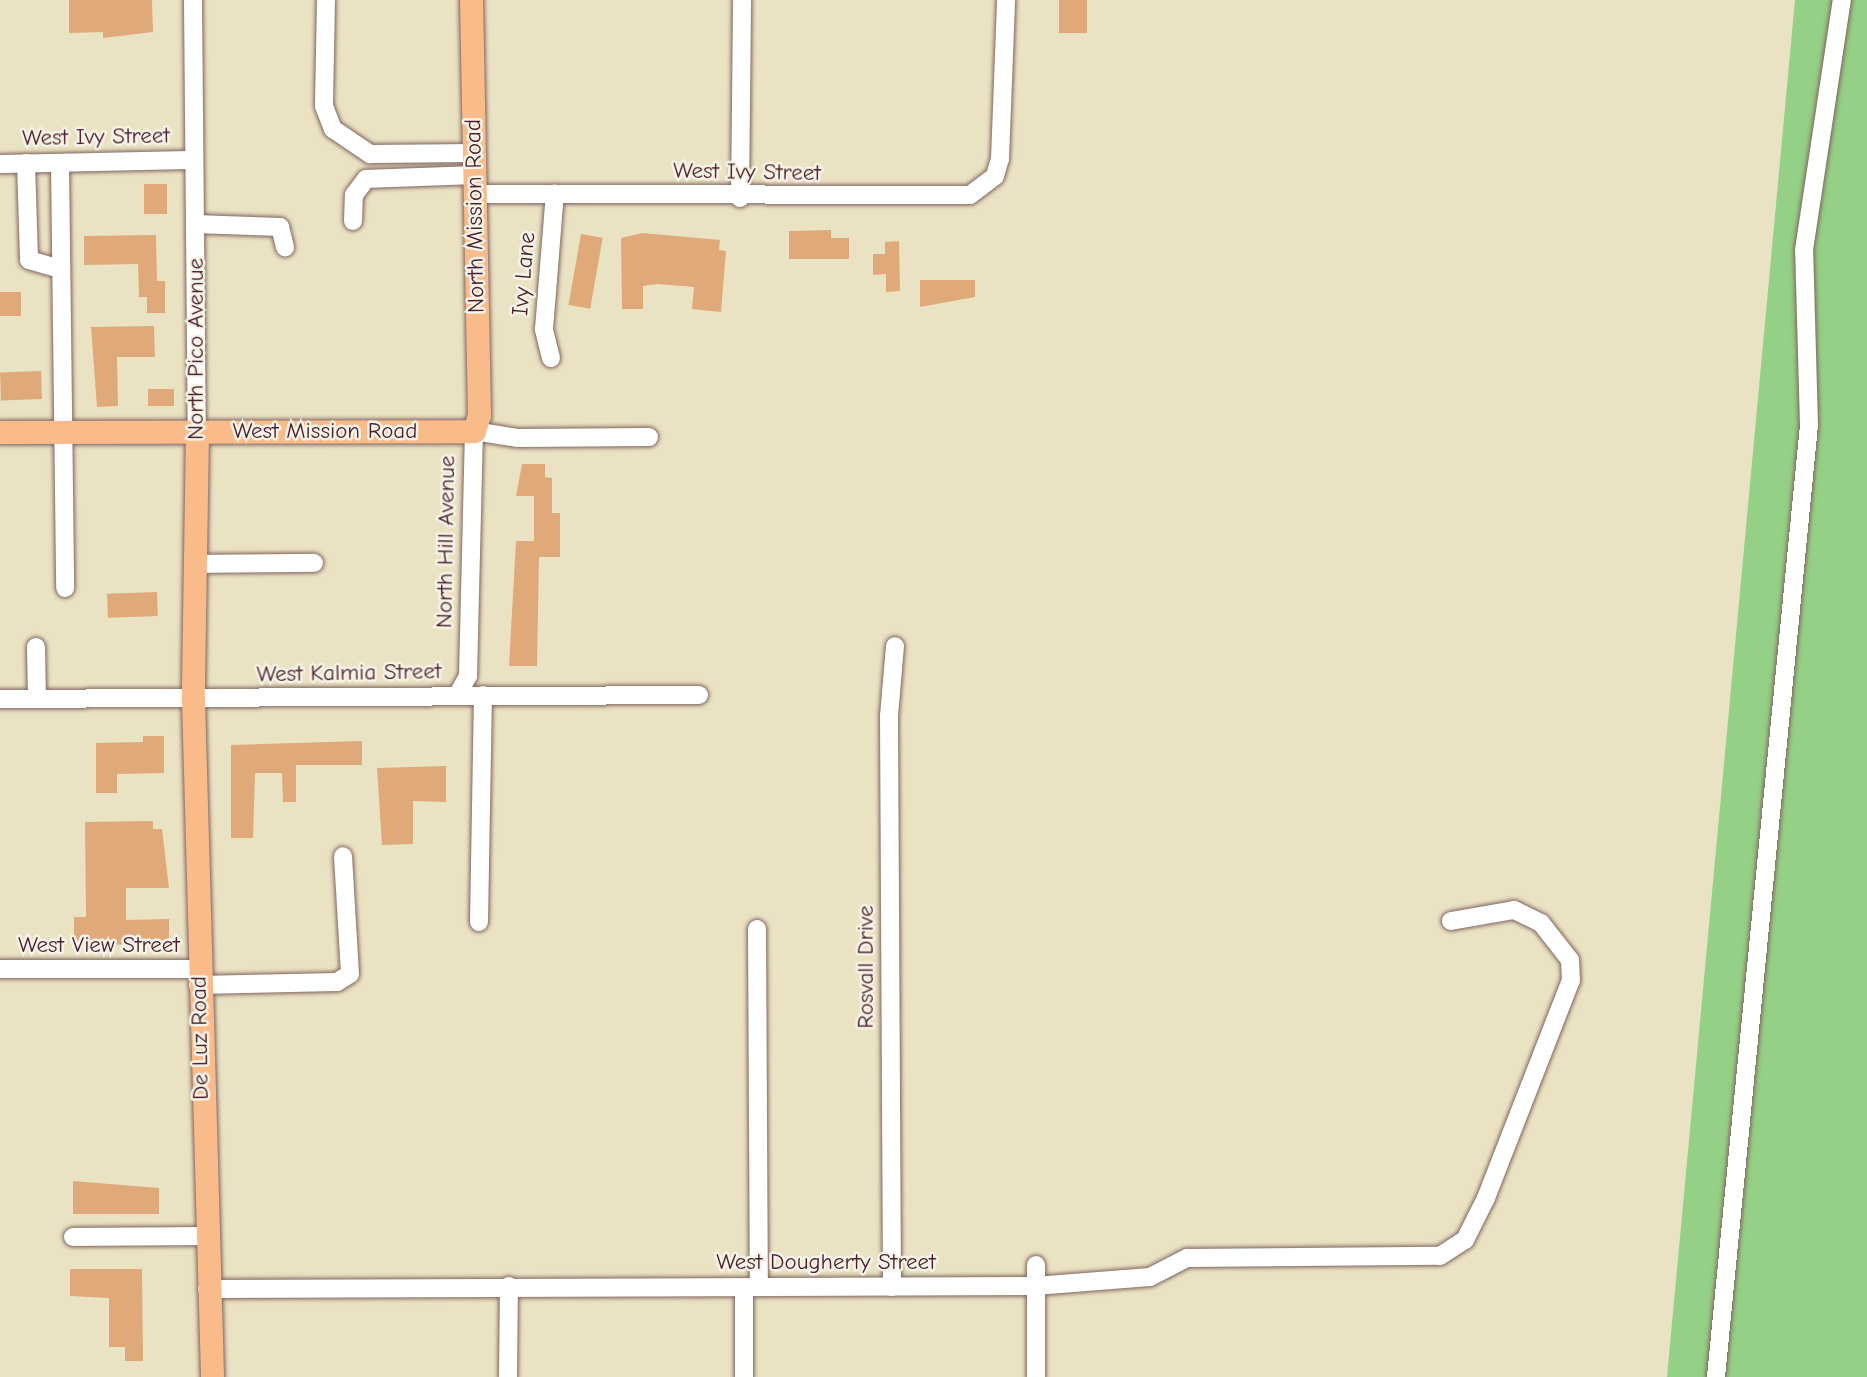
<!DOCTYPE html>
<html>
<head>
<meta charset="utf-8">
<style>
  body { margin:0 }
  #map { position:relative; width:1867px; height:1377px; overflow:hidden; background:#eae3c3; font-family:"Comic Neue",sans-serif }
  div>[style] { position:absolute }
  .green>* { inset:0; background:#94d085 }
  .building>* { inset:0; background:#e0a97a; transform-origin:0 0 }
  .roads { filter:drop-shadow(0 0 2px #826460) drop-shadow(0 0 2px #826460) }
  .minor>* { height:18px; margin:-9px; padding:0 9px; transform-origin:9px; border-radius:9px; background:#fff }
  .major>* { height:23px; margin:-11.5px; padding:0 11.5px; transform-origin:11.5px; border-radius:11.5px; background:#fabb8b }
  span { translate:-50% -50%; white-space:nowrap; text-align:center; line-height:1.15; -webkit-text-stroke:5px #f7f3e8; paint-order:stroke }
  .street-label { font-size:23px; color:#4a1f2b }
</style>
</head>
<body>
<div id="map">
  <div class="green">
    <div style="clip-path:polygon(1795px 0,1867px 0,1867px 1377px,1667px 1377px)"></div>
  </div>
  <div class="building">
    <div style="clip-path:polygon(69px 0,152px 0,153px 32px,103px 38px,103px 32px,69px 33px)"></div>
    <div style="left:1059px;top:0;width:28px;height:33px"></div>
    <div style="left:167px;top:184px;width:30px;height:23px;rotate:90deg"></div>
    <div style="clip-path:polygon(831px 230px,831px 238px,849px 238px,849px 259px,789px 259px,789px 231px)"></div>
    <div style="clip-path:polygon(642px 233px,720px 240px,719px 250px,726px 251px,721px 312px,692px 309px,694px 287px,658px 284px,643px 286px,643px 309px,622px 309px,621px 238px)"></div>
    <div style="left:581px;top:234px;width:22px;height:72px;rotate:10deg"></div>
    <div style="clip-path:polygon(156px 235px,157px 281px,165px 281px,165px 313px,147px 313px,147px 297px,139px 297px,138px 264px,84px 265px,84px 236px)"></div>
    <div style="clip-path:polygon(899px 241px,900px 291px,886px 292px,886px 274px,873px 275px,873px 254px,885px 254px,885px 242px)"></div>
    <div style="clip-path:polygon(920px 280px,975px 280px,975px 297px,920px 307px)"></div>
    <div style="left:0;top:292px;width:21px;height:24px"></div>
    <div style="clip-path:polygon(154px 326px,155px 357px,117px 357px,118px 406px,97px 407px,91px 327px)"></div>
    <div style="left:41px;top:371px;width:28px;height:41px;rotate:88deg"></div>
    <div style="left:174px;top:389px;width:17px;height:26px;rotate:90deg"></div>
    <div style="clip-path:polygon(522px 464px,545px 464px,545px 477px,552px 478px,552px 513px,560px 513px,560px 557px,539px 557px,537px 666px,509px 666px,516px 541px,534px 541px,534px 496px,516px 496px)"></div>
    <div style="left:157px;top:592px;width:24px;height:50px;rotate:88deg"></div>
    <div style="clip-path:polygon(143px 736px,164px 736px,164px 773px,117px 774px,117px 793px,96px 793px,96px 743px,143px 742px)"></div>
    <div style="clip-path:polygon(362px 741px,362px 765px,296px 765px,296px 802px,283px 802px,282px 773px,255px 773px,253px 838px,231px 838px,231px 745px)"></div>
    <div style="clip-path:polygon(446px 766px,446px 802px,413px 801px,413px 844px,382px 845px,377px 768px)"></div>
    <div style="clip-path:polygon(153px 821px,153px 829px,162px 829px,169px 888px,126px 888px,126px 920px,169px 919px,169px 944px,74px 945px,74px 917px,86px 917px,85px 822px)"></div>
    <div style="clip-path:polygon(73px 1181px,159px 1188px,159px 1214px,73px 1214px)"></div>
    <div style="clip-path:polygon(70px 1269px,142px 1269px,143px 1361px,125px 1361px,125px 1347px,109px 1347px,109px 1298px,70px 1296px)"></div>
  </div>
  <div class="roads">
    <div class="minor">
      <div style="left:193px;top:0;width:431px;rotate:89.5deg"></div>
      <div style="left:326px;top:0;width:106px;rotate:91.1deg"></div>
      <div style="left:324px;top:106px;width:25px;rotate:69deg"></div>
      <div style="left:333px;top:129px;width:45px;rotate:34deg"></div>
      <div style="left:370px;top:154px;width:104px;rotate:-0.6deg"></div>
      <div style="left:26px;top:163px;width:97px;rotate:88.2deg"></div>
      <div style="left:29px;top:260px;width:33px;rotate:16deg"></div>
      <div style="left:60px;top:163px;width:425px;rotate:89.3deg"></div>
      <div style="left:0;top:164px;width:192px;rotate:-1.2deg"></div>
      <div style="left:474px;top:194px;width:496px;rotate:0.1deg"></div>
      <div style="left:970px;top:195px;width:31px;rotate:-37deg"></div>
      <div style="left:995px;top:176px;width:18px;rotate:-74deg"></div>
      <div style="left:1000px;top:159px;width:159px;rotate:-87.8deg"></div>
      <div style="left:740px;top:198px;width:198px;rotate:-89.4deg"></div>
      <div style="left:353px;top:221px;width:26px;rotate:-88deg"></div>
      <div style="left:354px;top:195px;width:20px;rotate:-53deg"></div>
      <div style="left:366px;top:179px;width:108px;rotate:-2.1deg"></div>
      <div style="left:195px;top:224px;width:85px;rotate:2deg"></div>
      <div style="left:280px;top:227px;width:21px;rotate:76deg"></div>
      <div style="left:551px;top:358px;width:30px;rotate:-104deg"></div>
      <div style="left:544px;top:329px;width:136px;rotate:-85.4deg"></div>
      <div style="left:193px;top:564px;width:121px;rotate:-0.5deg"></div>
      <div style="left:36px;top:647px;width:52px;rotate:88.9deg"></div>
      <div style="left:458px;top:694px;width:21px;rotate:-61deg"></div>
      <div style="left:468px;top:676px;width:245px;rotate:-88.6deg"></div>
      <div style="left:474px;top:431px;width:45px;rotate:9deg"></div>
      <div style="left:518px;top:438px;width:131px;rotate:-0.4deg"></div>
      <div style="left:0;top:699px;width:699px;rotate:-0.33deg"></div>
      <div style="left:479px;top:922px;width:227px;rotate:-89deg"></div>
      <div style="left:757px;top:929px;width:358px;rotate:89.7deg"></div>
      <div style="left:0;top:969px;width:198px"></div>
      <div style="left:198px;top:985px;width:139px;rotate:-1.2deg"></div>
      <div style="left:337px;top:982px;width:15px;rotate:-32deg"></div>
      <div style="left:350px;top:974px;width:118px;rotate:-93.4deg"></div>
      <div style="left:73px;top:1237px;width:132px;rotate:-0.4deg"></div>
      <div style="left:1036px;top:1265px;width:112px;rotate:90deg"></div>
      <div style="left:892px;top:1287px;width:571px;rotate:-90.3deg"></div>
      <div style="left:889px;top:716px;width:70px;rotate:-85.1deg"></div>
      <div style="left:207px;top:1289px;width:828px;rotate:-0.21deg"></div>
      <div style="left:1035px;top:1286px;width:115px;rotate:-4.5deg"></div>
      <div style="left:1150px;top:1277px;width:42px;rotate:-27.2deg"></div>
      <div style="left:1187px;top:1258px;width:253px;rotate:-0.5deg"></div>
      <div style="left:1440px;top:1256px;width:30px;rotate:-33deg"></div>
      <div style="left:1465px;top:1240px;width:47px;rotate:-63.4deg"></div>
      <div style="left:1486px;top:1198px;width:234px;rotate:-68.7deg"></div>
      <div style="left:1571px;top:980px;width:20px;rotate:-93deg"></div>
      <div style="left:1570px;top:960px;width:47px;rotate:-128.1deg"></div>
      <div style="left:1541px;top:923px;width:30px;rotate:-154deg"></div>
      <div style="left:1514px;top:910px;width:64px;rotate:170.1deg"></div>
      <div style="left:508px;top:1377px;width:91px;rotate:-89.4deg"></div>
      <div style="left:744px;top:1377px;width:89px;rotate:-90deg"></div>
      <div style="left:1716px;top:1377px;width:957px;rotate:-84.42deg"></div>
      <div style="left:1809px;top:425px;width:175px;rotate:-91.6deg"></div>
      <div style="left:1804px;top:250px;width:253px;rotate:-81.4deg"></div>
    </div>
    <div class="major">
      <div style="left:197px;top:431px;width:268px;rotate:90.9deg"></div>
      <div style="left:193px;top:699px;width:678px;rotate:88.39deg"></div>
      <div style="left:0;top:432px;width:474px;rotate:-0.1deg"></div>
      <div style="left:474px;top:431px;width:17px;rotate:-73deg"></div>
      <div style="left:479px;top:415px;width:415px;rotate:-91.1deg"></div>
    </div>
  </div>
  <div class="street-label">
    <span style="left:96px;top:137px;rotate:-1deg">West Ivy Street</span>
    <span style="left:747px;top:172px;rotate:1deg">West Ivy Street</span>
    <span style="left:475px;top:216px;rotate:-91deg">North Mission Road</span>
    <span style="left:524px;top:274px;rotate:-85deg">Ivy Lane</span>
    <span style="left:196px;top:349px;rotate:-90deg">North Pico Avenue</span>
    <span style="left:325px;top:431px">West Mission Road</span>
    <span style="left:446px;top:542px;rotate:-89deg">North Hill Avenue</span>
    <span style="left:349px;top:673px;rotate:-1deg">West Kalmia Street</span>
    <span style="left:99px;top:945px">West View Street</span>
    <span style="left:866px;top:967px;rotate:-90deg">Rosvall Drive</span>
    <span style="left:200px;top:1038px;rotate:-91deg">De Luz Road</span>
    <span style="left:826px;top:1262px">West Dougherty Street</span>
  </div>
</div>
</body>
</html>
